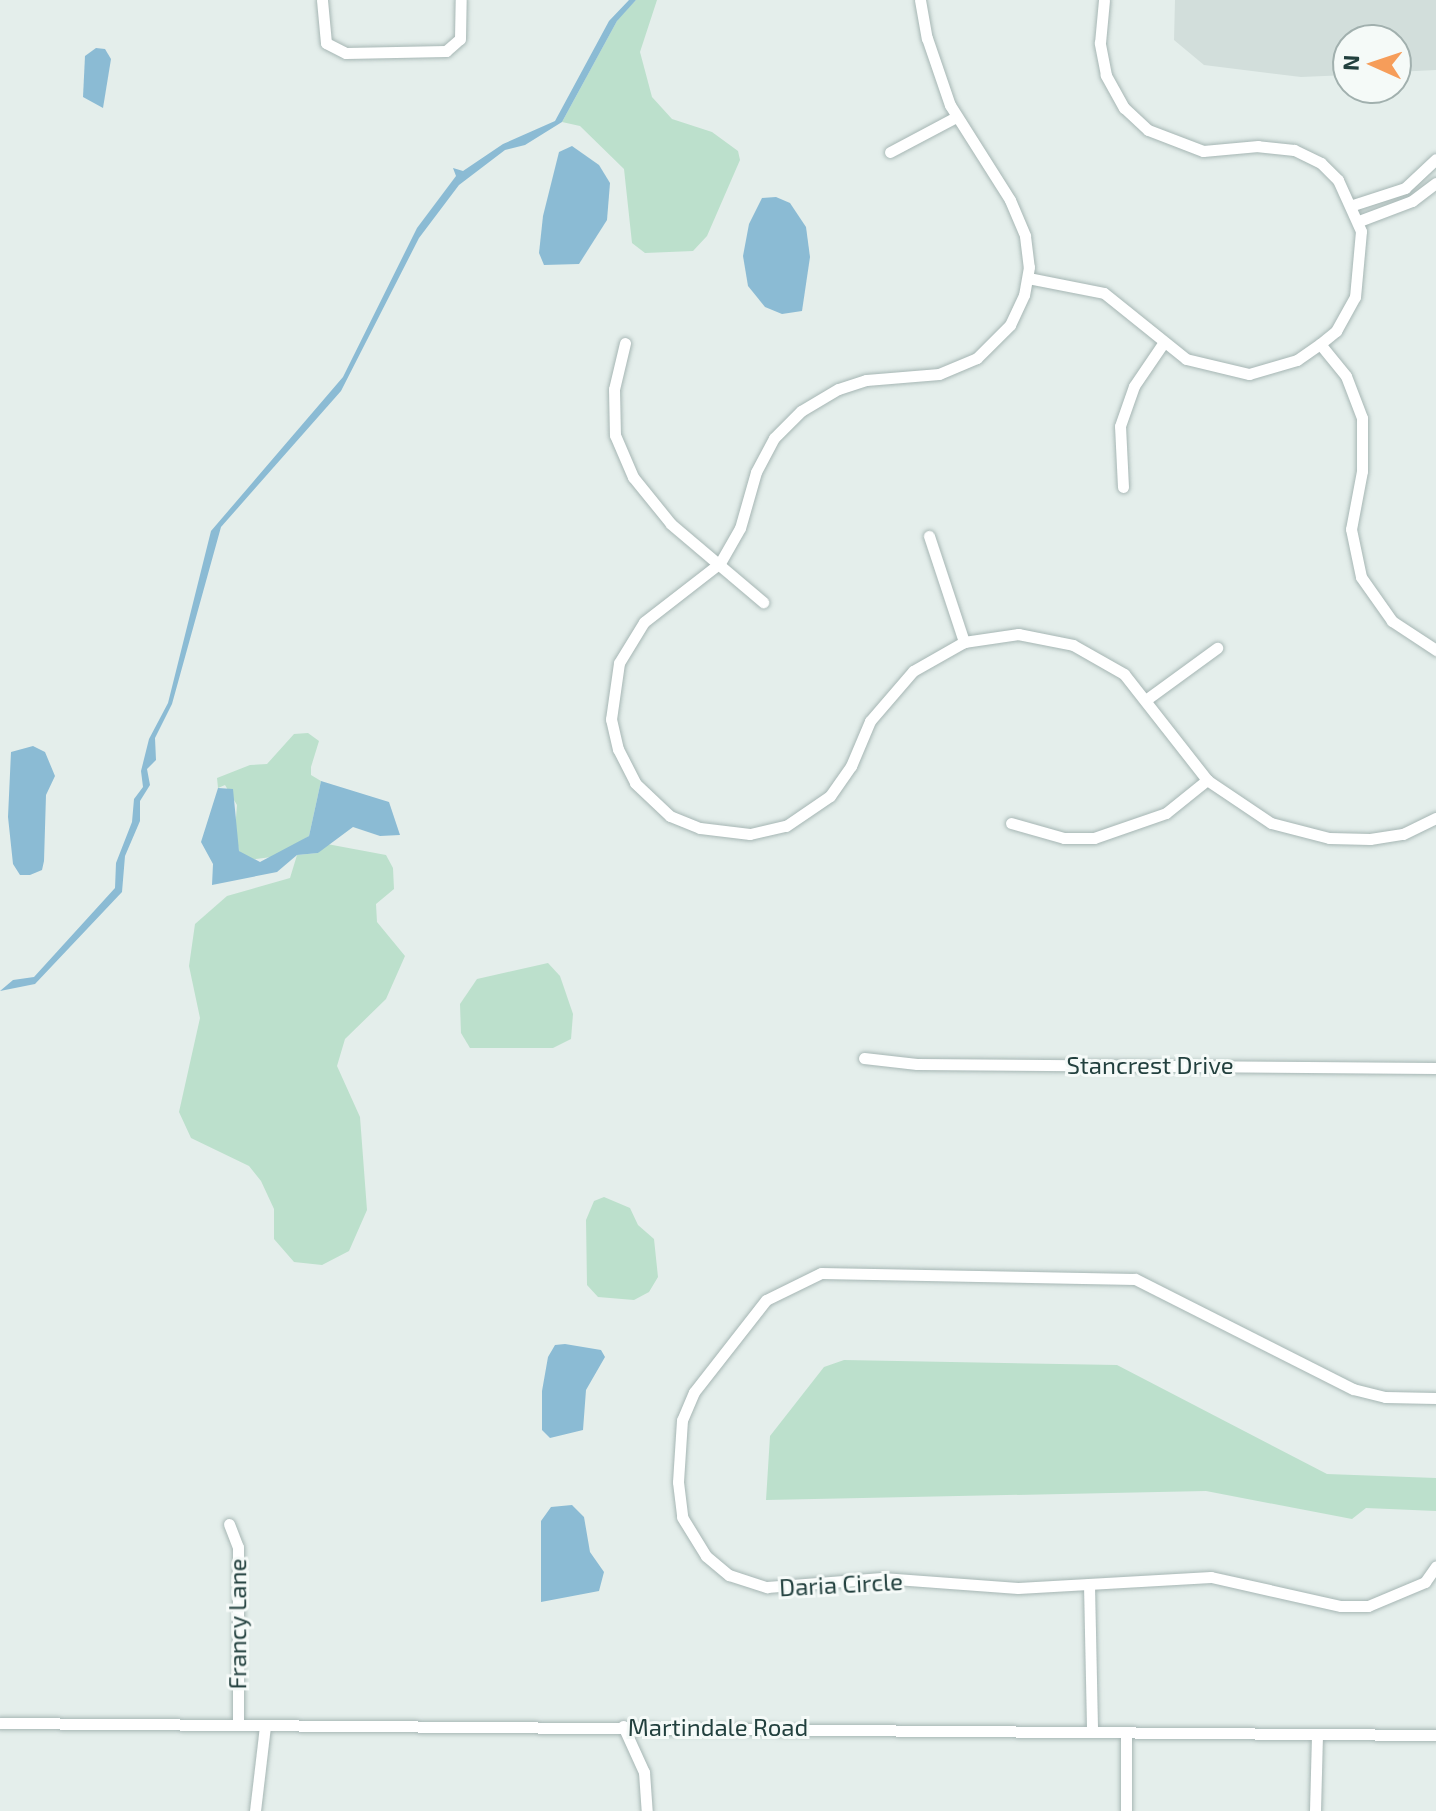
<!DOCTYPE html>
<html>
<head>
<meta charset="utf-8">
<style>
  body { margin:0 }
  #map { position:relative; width:1436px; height:1811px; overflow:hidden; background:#e4eeeb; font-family:"Exo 2",sans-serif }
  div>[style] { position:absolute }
  .built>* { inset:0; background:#d2dedb }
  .green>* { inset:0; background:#bce0cc }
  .water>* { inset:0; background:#8bbbd4 }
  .roads { filter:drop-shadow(0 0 2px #a6b6b4) drop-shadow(0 0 2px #a6b6b4) }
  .minor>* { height:11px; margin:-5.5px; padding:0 5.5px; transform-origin:5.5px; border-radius:5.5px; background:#fff }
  span { translate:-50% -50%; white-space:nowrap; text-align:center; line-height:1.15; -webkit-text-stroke:6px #f5faf8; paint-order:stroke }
  .street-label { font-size:24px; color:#22403e }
  .north { position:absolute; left:1332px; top:24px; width:80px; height:80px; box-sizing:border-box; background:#f5faf8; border:2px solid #a1b0ae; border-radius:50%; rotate:273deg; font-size:22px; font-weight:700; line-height:32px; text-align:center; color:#22403e }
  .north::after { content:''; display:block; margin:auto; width:28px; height:36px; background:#f69d5a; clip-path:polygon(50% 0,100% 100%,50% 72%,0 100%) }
</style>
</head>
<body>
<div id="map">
  <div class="built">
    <div style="clip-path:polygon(1175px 0,1436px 0,1436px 70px,1396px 72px,1396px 40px,1348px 40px,1348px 75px,1301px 77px,1204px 65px,1174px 40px)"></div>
  </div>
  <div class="green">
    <div style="clip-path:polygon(636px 0,657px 0,640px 52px,652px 97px,672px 119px,712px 132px,738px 151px,740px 160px,707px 236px,693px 251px,645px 253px,632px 243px,624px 169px,580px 126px,562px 122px,618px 19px)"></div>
    <div style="clip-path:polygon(294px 734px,308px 733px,319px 741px,311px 767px,311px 775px,321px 781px,309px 836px,279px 856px,248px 860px,239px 851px,235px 830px,237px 805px,225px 785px,218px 788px,217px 778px,250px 765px,267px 764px)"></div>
    <div style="clip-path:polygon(327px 844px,386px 855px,393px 868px,394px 889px,376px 904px,377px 922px,405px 956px,386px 999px,345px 1039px,337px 1066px,360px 1117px,367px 1210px,349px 1251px,322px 1265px,294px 1262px,274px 1239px,274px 1209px,261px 1181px,249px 1166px,191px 1138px,179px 1112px,200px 1018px,189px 966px,195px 924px,227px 896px,290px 878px,297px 855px,318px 853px)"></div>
    <div style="clip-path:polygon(548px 963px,560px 976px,573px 1014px,571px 1039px,553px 1048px,470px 1048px,461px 1033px,460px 1004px,477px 979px)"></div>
    <div style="clip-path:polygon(604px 1197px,630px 1208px,638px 1225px,654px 1239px,658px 1277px,649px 1292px,634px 1300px,598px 1297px,587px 1285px,586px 1220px,594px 1201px)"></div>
    <div style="clip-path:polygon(844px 1360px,1117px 1365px,1327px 1474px,1436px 1478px,1436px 1511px,1366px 1508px,1352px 1519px,1206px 1491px,766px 1500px,770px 1436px,824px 1367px)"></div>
  </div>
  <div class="water">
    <div style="clip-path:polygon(629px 0,636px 0,617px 21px,562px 122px,525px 145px,505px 150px,459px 185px,419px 238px,341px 391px,221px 527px,172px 704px,155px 738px,156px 760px,147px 769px,150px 785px,140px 801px,140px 821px,125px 856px,122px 892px,35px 984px,0 991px,13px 980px,34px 977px,115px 888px,116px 863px,132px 822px,134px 799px,143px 787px,141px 771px,149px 739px,168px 703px,211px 531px,343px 377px,417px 228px,456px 176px,453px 168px,463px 171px,503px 144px,555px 121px,609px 21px)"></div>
    <div style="clip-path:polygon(96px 48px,105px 49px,111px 59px,103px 108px,83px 97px,85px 56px)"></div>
    <div style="clip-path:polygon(572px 146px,599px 165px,610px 183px,607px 220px,579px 264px,544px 265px,539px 253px,543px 216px,559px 152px)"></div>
    <div style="clip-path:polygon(776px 197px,790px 203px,806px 227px,810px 257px,802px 311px,782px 314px,765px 307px,748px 286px,743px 256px,749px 224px,762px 198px)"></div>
    <div style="clip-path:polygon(33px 746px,45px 752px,55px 776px,46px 795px,44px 861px,42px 870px,30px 875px,20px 875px,13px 864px,8px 817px,11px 752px)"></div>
    <div style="clip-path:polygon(321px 781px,389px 802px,400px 835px,380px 836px,353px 827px,318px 853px,297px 855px,277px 872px,212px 885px,213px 864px,201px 842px,218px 788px,233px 789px,239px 851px,260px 862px,309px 836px)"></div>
    <div style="clip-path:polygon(565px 1344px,601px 1350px,605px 1357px,586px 1390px,583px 1430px,550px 1438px,542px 1430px,542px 1391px,548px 1357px,555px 1345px)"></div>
    <div style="clip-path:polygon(572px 1505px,584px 1517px,590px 1552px,604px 1572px,599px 1591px,541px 1602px,541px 1521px,551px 1507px)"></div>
  </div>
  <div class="roads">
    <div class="minor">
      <div style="left:322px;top:0;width:43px;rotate:84.7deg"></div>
      <div style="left:326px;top:43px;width:22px;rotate:27deg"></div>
      <div style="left:346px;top:53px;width:100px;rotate:-1.1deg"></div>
      <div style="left:446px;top:51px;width:18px;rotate:-41deg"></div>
      <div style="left:460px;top:39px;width:39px;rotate:-89deg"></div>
      <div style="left:920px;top:0;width:39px;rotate:80deg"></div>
      <div style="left:927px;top:38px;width:71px;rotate:71.1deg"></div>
      <div style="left:950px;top:105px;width:112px;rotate:57.7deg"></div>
      <div style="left:1010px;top:200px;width:39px;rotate:67deg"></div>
      <div style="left:1025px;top:236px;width:31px;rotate:83deg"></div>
      <div style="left:1029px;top:267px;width:28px;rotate:100deg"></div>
      <div style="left:1024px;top:295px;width:33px;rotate:115deg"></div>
      <div style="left:1010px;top:325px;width:47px;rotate:135deg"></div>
      <div style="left:977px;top:358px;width:41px;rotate:157.2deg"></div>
      <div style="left:939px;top:374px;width:73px;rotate:175.3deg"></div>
      <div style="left:866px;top:380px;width:29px;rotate:162deg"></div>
      <div style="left:838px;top:389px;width:43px;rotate:149.3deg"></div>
      <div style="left:801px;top:411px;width:38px;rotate:135deg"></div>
      <div style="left:774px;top:438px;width:38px;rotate:118deg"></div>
      <div style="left:756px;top:472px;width:58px;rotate:105.9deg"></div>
      <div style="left:740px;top:528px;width:40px;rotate:119.7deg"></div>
      <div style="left:720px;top:563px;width:96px;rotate:142.2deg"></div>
      <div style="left:644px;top:622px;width:48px;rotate:121.4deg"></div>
      <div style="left:619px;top:663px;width:57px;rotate:98.1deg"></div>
      <div style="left:611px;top:719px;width:31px;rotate:77deg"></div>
      <div style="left:618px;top:749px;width:38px;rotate:63deg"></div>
      <div style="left:635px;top:783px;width:48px;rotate:43.3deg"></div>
      <div style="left:670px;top:816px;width:32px;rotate:22deg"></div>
      <div style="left:700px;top:828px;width:50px;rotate:6.8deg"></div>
      <div style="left:750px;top:834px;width:37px;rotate:-13deg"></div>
      <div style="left:786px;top:826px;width:53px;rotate:-34.3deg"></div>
      <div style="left:830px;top:796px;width:37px;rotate:-55deg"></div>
      <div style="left:851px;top:766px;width:49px;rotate:-67.1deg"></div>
      <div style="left:870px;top:721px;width:66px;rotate:-49.3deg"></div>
      <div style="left:913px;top:671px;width:59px;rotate:-29.6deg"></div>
      <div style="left:964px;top:642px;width:55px;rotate:-8.4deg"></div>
      <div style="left:1018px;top:634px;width:56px;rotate:11.3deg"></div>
      <div style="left:1073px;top:645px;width:59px;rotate:29.6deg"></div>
      <div style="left:1124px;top:674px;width:135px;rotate:51.9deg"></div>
      <div style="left:1207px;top:780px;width:77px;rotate:33.9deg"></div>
      <div style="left:1271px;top:823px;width:60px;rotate:14.5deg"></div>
      <div style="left:1329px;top:838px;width:41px;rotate:1.4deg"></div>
      <div style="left:1370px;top:839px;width:33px;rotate:-9deg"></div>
      <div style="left:1403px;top:834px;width:37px;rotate:-26deg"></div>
      <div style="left:890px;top:152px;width:75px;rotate:-27.9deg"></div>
      <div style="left:1353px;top:205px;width:55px;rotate:-18.1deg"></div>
      <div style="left:1405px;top:188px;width:42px;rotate:-43.1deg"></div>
      <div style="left:1359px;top:221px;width:57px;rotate:-20.7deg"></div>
      <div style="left:1412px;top:201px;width:30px;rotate:-37deg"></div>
      <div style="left:1028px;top:278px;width:77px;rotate:11.2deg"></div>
      <div style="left:1104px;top:293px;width:105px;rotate:38.8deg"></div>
      <div style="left:1186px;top:359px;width:65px;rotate:13.4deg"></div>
      <div style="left:1249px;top:374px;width:50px;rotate:-16.3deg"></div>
      <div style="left:1297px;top:360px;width:28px;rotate:-35deg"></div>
      <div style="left:1320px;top:344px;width:21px;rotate:-39deg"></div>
      <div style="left:1336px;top:331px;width:39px;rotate:-61deg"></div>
      <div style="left:1355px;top:297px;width:66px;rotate:-84.8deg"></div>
      <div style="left:1361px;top:231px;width:56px;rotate:-114.3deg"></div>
      <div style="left:1338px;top:180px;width:24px;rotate:-135deg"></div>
      <div style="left:1321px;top:163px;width:30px;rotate:-154deg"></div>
      <div style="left:1294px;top:150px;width:36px;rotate:-174deg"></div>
      <div style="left:1258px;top:146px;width:55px;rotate:174.8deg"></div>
      <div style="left:1203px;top:151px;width:59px;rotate:-159.1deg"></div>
      <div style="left:1148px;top:130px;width:33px;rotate:-137deg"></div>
      <div style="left:1124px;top:108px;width:38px;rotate:-119deg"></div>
      <div style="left:1106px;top:75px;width:33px;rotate:-101deg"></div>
      <div style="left:1100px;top:43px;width:43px;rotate:-84.7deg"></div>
      <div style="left:625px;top:343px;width:47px;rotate:103.4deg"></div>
      <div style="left:614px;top:389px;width:46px;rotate:88.8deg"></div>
      <div style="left:615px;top:435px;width:46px;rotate:66.8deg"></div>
      <div style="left:633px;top:477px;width:60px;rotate:51deg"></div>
      <div style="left:671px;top:524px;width:121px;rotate:40.3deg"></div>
      <div style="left:1320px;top:344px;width:41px;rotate:50.9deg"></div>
      <div style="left:1346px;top:376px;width:45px;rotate:69.1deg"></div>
      <div style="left:1362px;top:418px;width:53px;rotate:90deg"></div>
      <div style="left:1362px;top:471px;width:59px;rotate:100.7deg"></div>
      <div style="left:1351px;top:529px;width:49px;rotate:78.2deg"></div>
      <div style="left:1361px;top:577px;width:54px;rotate:54.8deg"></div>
      <div style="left:1392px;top:621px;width:53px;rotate:33.4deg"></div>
      <div style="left:1123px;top:487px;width:61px;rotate:-92.8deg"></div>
      <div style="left:1120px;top:426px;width:42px;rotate:-70.7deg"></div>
      <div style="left:1134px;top:386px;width:53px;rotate:-55.7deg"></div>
      <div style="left:929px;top:536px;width:112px;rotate:71.7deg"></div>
      <div style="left:1147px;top:699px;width:87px;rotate:-36.1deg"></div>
      <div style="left:1011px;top:823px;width:55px;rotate:15.8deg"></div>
      <div style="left:1064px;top:838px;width:30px"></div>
      <div style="left:1094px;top:838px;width:76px;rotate:-19.1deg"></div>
      <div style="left:1166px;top:813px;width:53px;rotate:-38.8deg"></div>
      <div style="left:864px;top:1058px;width:53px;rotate:6.5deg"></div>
      <div style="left:917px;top:1064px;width:519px;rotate:0.44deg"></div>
      <div style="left:1436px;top:1398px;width:51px;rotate:-178.9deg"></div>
      <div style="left:1385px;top:1397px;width:33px;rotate:-166deg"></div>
      <div style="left:1353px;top:1389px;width:244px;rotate:-153.2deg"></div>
      <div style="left:1135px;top:1279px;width:314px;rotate:-178.9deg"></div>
      <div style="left:821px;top:1273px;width:61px;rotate:153.9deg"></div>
      <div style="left:766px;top:1300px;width:117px;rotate:128deg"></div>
      <div style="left:694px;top:1392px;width:30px;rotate:113deg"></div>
      <div style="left:682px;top:1420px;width:62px;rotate:93.7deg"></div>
      <div style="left:678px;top:1482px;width:35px;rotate:83deg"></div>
      <div style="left:682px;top:1517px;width:46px;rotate:58.4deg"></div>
      <div style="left:706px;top:1556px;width:30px;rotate:40deg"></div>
      <div style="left:729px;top:1575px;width:40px;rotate:18deg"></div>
      <div style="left:767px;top:1587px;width:115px;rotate:-4.5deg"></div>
      <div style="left:882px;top:1578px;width:136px;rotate:4.2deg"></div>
      <div style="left:1018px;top:1588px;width:193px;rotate:-3.3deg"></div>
      <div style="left:1211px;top:1577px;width:133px;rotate:12.6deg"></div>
      <div style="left:1341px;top:1606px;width:27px"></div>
      <div style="left:1368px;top:1606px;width:62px;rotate:-22.8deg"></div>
      <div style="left:1425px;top:1582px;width:19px;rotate:-55deg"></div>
      <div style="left:229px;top:1524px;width:25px;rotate:69deg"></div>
      <div style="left:238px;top:1547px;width:178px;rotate:90deg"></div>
      <div style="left:1089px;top:1584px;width:147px;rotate:88.8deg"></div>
      <div style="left:0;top:1723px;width:1436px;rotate:0.48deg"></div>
      <div style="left:623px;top:1726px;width:51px;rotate:65.5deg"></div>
      <div style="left:644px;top:1772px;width:39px;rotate:86deg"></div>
      <div style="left:255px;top:1811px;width:86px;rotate:-83.3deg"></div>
      <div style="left:1126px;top:1811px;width:78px;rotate:-90deg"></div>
      <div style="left:1315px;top:1811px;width:77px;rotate:-88.5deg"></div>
    </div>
  </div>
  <div class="street-label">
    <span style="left:1150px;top:1065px">Stancrest Drive</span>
    <span style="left:841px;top:1584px;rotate:-3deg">Daria Circle</span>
    <span style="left:237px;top:1624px;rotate:-90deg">Francy Lane</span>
    <span style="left:718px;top:1727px">Martindale Road</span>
  </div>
  <div class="north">N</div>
</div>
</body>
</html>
